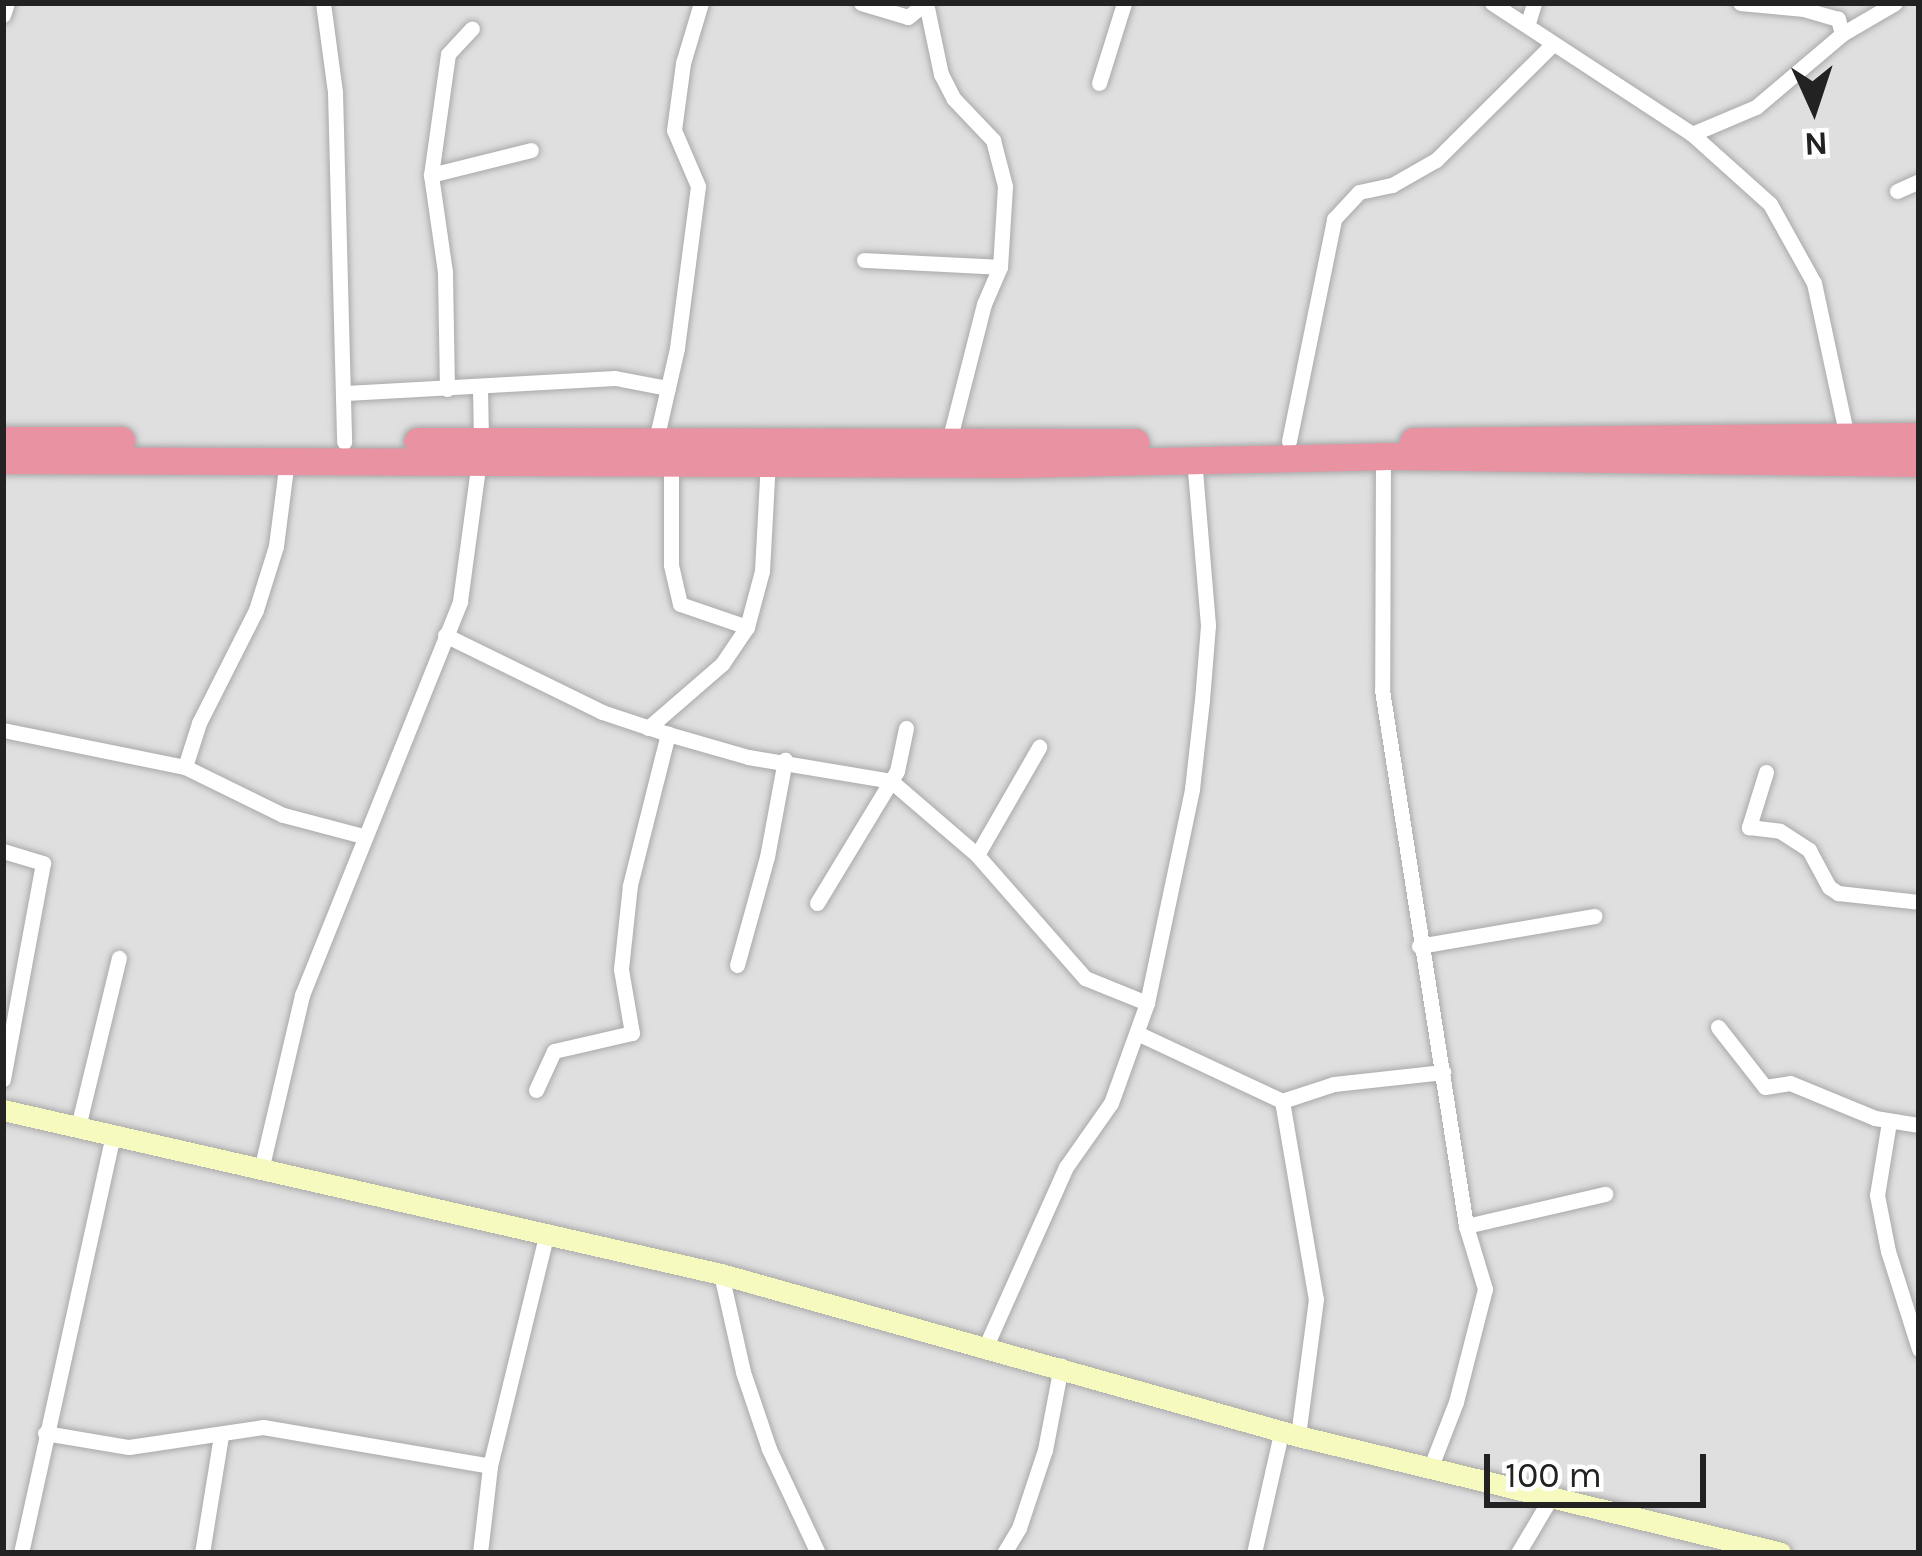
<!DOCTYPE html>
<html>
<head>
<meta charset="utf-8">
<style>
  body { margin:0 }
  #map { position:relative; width:1922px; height:1556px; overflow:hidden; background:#f2efe9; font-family:Karla,sans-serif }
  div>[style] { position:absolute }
  .residential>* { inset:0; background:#e0dfdf; transform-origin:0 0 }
  .roads { filter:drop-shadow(0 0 3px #a9a9a9) drop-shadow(0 0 3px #a9a9a9) }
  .street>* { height:15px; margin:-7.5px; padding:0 7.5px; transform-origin:7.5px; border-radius:7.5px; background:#fff }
  .secondary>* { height:21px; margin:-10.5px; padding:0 10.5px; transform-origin:10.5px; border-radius:10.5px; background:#f7fabf }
  .highway>* { height:27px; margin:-13.5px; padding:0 13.5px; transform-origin:13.5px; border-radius:13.5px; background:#e892a2 }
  span { translate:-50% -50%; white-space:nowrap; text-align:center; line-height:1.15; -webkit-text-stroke:10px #fff; paint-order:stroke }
  .frame { position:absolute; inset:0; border:6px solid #222; pointer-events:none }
  .north { position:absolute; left:1754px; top:48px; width:120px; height:120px; -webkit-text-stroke:9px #fff; paint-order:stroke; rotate:177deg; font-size:33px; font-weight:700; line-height:48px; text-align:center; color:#222 }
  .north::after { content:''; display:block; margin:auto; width:42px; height:54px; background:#222; clip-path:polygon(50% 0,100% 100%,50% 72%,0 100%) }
  .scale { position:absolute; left:1484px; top:1454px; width:222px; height:54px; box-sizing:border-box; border:6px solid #222; border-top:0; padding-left:15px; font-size:36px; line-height:42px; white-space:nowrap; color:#222; -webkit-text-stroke:9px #fff; paint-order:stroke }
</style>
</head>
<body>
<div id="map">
  <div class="residential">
    <div style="left:3px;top:3px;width:1916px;height:1550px"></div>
  </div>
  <div class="roads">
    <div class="street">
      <div style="left:323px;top:3px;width:90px;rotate:82.3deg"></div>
      <div style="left:335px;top:92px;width:350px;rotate:88.5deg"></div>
      <div style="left:861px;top:3px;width:49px;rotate:16.6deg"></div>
      <div style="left:908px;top:17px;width:22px;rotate:-39deg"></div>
      <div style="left:926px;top:3px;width:73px;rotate:78.1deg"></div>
      <div style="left:941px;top:74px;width:28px;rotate:63deg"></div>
      <div style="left:954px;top:99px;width:57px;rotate:46.4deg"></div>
      <div style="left:993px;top:140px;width:48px;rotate:75.4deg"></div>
      <div style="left:1005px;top:186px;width:81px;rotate:93.5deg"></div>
      <div style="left:1000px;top:267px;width:40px;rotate:113.4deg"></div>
      <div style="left:984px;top:304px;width:141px;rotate:104.3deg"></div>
      <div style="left:1492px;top:3px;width:239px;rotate:33.2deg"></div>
      <div style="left:1692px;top:134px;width:105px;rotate:41.9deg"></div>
      <div style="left:1770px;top:204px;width:90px;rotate:60.9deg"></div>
      <div style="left:1814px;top:283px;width:157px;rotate:77.9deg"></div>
      <div style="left:3px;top:15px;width:13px;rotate:-72deg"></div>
      <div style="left:1528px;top:23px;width:21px;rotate:-73deg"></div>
      <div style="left:1842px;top:34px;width:61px;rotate:-30.3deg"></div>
      <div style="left:1099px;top:83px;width:84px;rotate:-72.6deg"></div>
      <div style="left:1692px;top:134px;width:69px;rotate:-22.9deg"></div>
      <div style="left:1756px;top:107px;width:113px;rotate:-40.3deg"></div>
      <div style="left:1842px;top:34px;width:16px;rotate:-105deg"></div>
      <div style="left:1838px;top:19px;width:35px;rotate:-164deg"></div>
      <div style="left:1804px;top:9px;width:64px;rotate:-174.6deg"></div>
      <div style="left:431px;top:175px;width:103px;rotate:-14deg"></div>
      <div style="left:1897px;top:191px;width:24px;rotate:-24deg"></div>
      <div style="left:864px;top:260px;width:136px;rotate:2.9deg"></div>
      <div style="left:480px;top:388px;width:52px;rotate:88.9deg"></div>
      <div style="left:447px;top:389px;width:117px;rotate:-91deg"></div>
      <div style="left:445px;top:272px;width:98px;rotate:-98.2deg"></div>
      <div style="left:431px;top:175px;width:122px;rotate:-82deg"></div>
      <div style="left:448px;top:54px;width:35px;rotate:-47deg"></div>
      <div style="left:346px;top:393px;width:269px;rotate:-3.2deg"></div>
      <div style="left:615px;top:378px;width:54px;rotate:10.7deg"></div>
      <div style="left:656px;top:440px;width:94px;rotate:-77.1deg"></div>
      <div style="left:677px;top:348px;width:163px;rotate:-82.6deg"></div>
      <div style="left:698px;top:186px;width:61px;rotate:-113.2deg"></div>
      <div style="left:674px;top:130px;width:68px;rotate:-82.3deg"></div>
      <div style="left:683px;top:63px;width:63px;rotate:-73.3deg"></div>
      <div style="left:1289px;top:441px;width:227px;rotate:-78.5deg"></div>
      <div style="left:1334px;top:219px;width:37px;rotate:-47deg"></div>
      <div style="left:1359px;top:192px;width:34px;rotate:-12deg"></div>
      <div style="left:1392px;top:185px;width:51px;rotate:-29.6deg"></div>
      <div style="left:1436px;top:160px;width:163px;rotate:-44.8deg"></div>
      <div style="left:1383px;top:456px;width:234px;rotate:90.2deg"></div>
      <div style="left:1382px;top:690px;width:543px;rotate:81.09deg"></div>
      <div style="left:1466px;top:1226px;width:66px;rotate:73.2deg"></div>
      <div style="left:1485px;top:1289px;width:117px;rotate:104.4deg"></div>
      <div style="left:1456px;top:1402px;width:66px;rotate:111.2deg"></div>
      <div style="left:287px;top:460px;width:87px;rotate:97.3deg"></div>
      <div style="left:276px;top:546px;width:67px;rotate:107.4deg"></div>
      <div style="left:256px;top:610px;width:127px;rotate:116.8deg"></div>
      <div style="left:199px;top:723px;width:46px;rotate:107.7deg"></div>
      <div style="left:185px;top:767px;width:109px;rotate:26.1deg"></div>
      <div style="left:283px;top:815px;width:83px;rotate:14.7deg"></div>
      <div style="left:671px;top:461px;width:104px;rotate:90deg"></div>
      <div style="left:671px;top:565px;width:40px;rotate:77deg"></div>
      <div style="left:680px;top:604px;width:71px;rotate:18.9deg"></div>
      <div style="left:747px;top:627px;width:58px;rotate:-75deg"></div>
      <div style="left:762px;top:571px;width:111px;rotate:-86.9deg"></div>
      <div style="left:445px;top:635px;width:175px;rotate:26.1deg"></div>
      <div style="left:602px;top:712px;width:70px;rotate:18.4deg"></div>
      <div style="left:668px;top:734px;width:83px;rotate:16deg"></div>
      <div style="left:748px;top:757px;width:145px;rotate:9.5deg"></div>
      <div style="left:891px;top:781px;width:113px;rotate:40.7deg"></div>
      <div style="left:977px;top:855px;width:164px;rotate:48.7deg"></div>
      <div style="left:1085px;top:978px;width:67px;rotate:22deg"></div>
      <div style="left:1147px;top:1003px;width:219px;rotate:-78.1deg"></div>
      <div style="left:1192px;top:789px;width:90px;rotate:-83.6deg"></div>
      <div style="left:1202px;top:700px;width:75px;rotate:-85.4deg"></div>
      <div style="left:1208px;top:625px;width:167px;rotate:-94.8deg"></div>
      <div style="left:648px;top:728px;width:98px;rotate:-40.9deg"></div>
      <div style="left:722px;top:664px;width:45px;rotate:-56deg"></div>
      <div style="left:3px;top:730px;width:186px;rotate:11.5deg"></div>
      <div style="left:1766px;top:772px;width:58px;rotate:107.2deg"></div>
      <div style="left:1749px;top:827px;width:31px;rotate:7deg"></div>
      <div style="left:1780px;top:831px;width:35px;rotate:33deg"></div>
      <div style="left:1809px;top:850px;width:42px;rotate:61.6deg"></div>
      <div style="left:1829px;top:887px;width:11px;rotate:34deg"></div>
      <div style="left:1838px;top:893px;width:81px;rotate:6.3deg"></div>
      <div style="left:3px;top:851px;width:42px;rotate:16.7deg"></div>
      <div style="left:43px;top:863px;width:220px;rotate:100.5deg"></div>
      <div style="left:977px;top:855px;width:125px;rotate:-60.1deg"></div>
      <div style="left:817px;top:903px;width:154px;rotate:-58.8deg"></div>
      <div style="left:897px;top:771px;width:44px;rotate:-78.2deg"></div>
      <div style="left:1419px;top:946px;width:178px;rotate:-9.7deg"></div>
      <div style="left:737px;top:965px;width:112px;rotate:-74.5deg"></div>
      <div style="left:767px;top:857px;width:99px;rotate:-79.5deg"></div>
      <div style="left:1718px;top:1027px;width:76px;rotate:51.9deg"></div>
      <div style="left:1765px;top:1087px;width:25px;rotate:-9deg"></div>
      <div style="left:1790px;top:1083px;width:92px;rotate:22.4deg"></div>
      <div style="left:1875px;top:1118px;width:45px;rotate:9deg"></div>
      <div style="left:1137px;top:1033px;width:160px;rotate:25.1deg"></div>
      <div style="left:1282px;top:1101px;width:55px;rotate:-18.1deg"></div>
      <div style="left:1334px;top:1084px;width:110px;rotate:-6.3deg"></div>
      <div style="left:536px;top:1090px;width:43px;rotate:-65.2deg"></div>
      <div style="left:554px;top:1051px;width:80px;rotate:-13deg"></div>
      <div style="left:632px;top:1033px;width:65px;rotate:-99.8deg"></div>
      <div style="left:621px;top:969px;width:84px;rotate:-83.9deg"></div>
      <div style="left:630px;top:885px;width:156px;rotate:-75.9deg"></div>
      <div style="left:1282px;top:1101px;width:201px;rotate:80.3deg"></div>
      <div style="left:1316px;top:1299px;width:138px;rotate:97.5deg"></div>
      <div style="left:1889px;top:1122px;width:74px;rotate:99.3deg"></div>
      <div style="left:1877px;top:1195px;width:57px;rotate:78.9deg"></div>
      <div style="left:1888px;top:1251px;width:103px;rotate:72.4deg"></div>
      <div style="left:78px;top:1127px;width:174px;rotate:-76.4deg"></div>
      <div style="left:261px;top:1170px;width:180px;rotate:-76.8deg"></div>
      <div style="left:302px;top:995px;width:424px;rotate:-68.1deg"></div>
      <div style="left:460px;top:601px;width:142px;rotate:-82.3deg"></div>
      <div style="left:1466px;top:1226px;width:143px;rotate:-13deg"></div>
      <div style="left:721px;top:1274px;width:100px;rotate:77.3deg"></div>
      <div style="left:743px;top:1372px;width:81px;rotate:71.3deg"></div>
      <div style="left:769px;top:1449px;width:115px;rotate:64.8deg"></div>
      <div style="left:985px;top:1348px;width:198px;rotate:-65.9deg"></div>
      <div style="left:1066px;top:1167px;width:78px;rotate:-54.9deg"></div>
      <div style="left:1111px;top:1103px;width:106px;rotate:-70.2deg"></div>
      <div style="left:45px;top:1433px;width:85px;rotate:9.5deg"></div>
      <div style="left:129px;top:1447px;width:135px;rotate:-8.5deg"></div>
      <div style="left:263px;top:1427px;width:230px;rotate:9.7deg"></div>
      <div style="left:21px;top:1553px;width:428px;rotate:-77.6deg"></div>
      <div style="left:202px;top:1553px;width:119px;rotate:-80.8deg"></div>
      <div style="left:480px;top:1553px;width:88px;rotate:-83.4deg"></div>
      <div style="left:490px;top:1466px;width:237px;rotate:-76.3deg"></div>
      <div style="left:1004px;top:1553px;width:29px;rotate:-59deg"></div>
      <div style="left:1019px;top:1528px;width:82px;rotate:-71.6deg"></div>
      <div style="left:1045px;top:1450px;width:86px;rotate:-79.2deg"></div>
      <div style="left:1254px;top:1553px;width:127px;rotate:-77.3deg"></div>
      <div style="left:1518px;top:1553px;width:69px;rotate:-59.3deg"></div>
    </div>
    <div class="secondary">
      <div style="left:3px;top:1110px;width:736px;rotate:12.87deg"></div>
      <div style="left:721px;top:1274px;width:599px;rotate:15.68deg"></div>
      <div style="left:1298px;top:1436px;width:496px;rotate:13.6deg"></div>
    </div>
    <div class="highway">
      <div style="left:3px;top:440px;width:118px"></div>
      <div style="left:417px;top:441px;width:718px;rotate:0.08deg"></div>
      <div style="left:1413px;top:441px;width:506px;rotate:-0.57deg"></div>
      <div style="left:3px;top:460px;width:1012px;rotate:0.23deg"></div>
      <div style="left:1015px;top:464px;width:368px;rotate:-1.2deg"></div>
      <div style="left:1383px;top:456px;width:536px;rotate:0.75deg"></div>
    </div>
  </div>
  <div class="frame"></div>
  <div class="north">N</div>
  <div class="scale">100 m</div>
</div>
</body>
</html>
